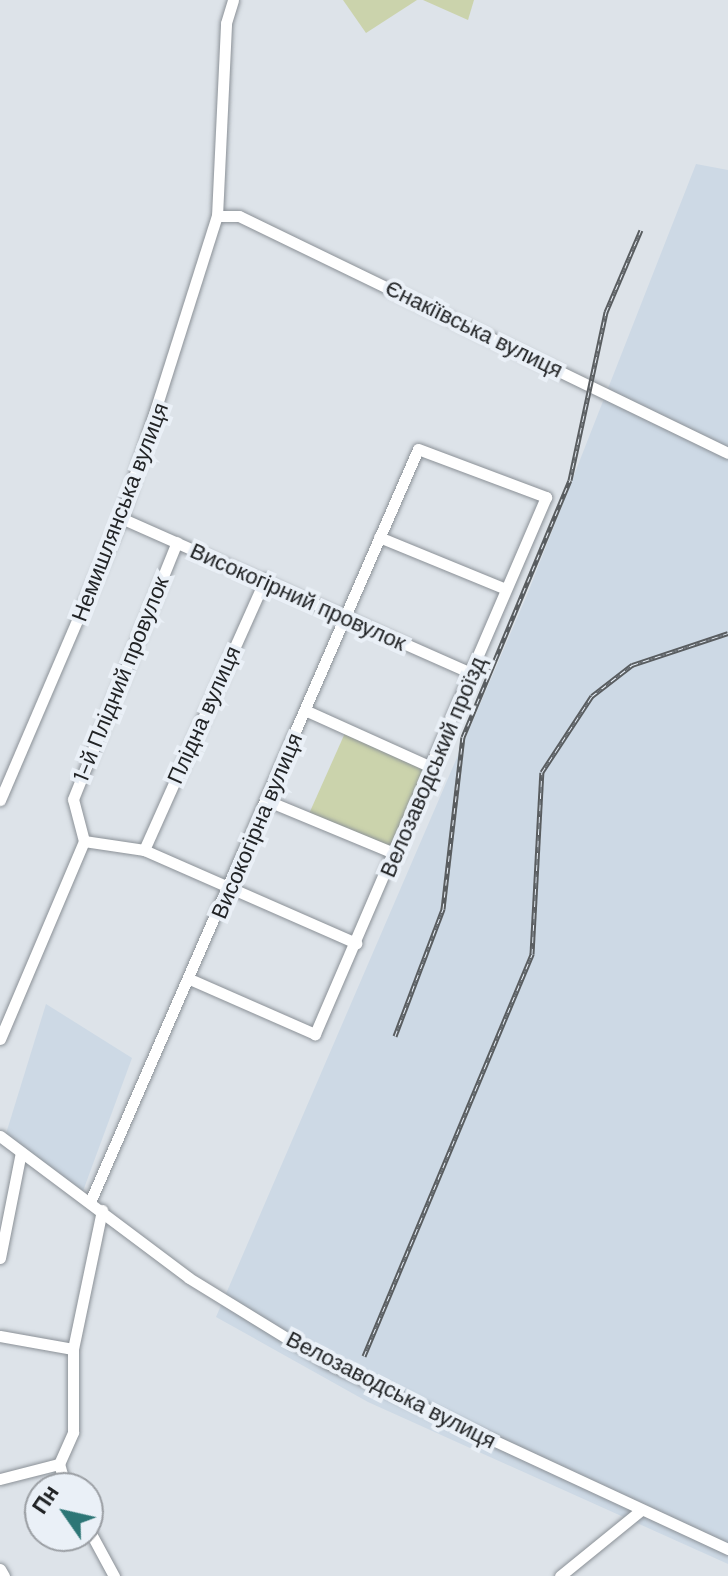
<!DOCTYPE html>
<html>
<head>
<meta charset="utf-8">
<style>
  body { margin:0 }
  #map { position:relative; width:728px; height:1576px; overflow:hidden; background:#dde3e9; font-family:"DM Sans",sans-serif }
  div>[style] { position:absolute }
  .built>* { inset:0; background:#cdd9e5 }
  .green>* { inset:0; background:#cbd3ac; transform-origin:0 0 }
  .roads { filter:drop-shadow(0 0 2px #8b9197) drop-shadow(0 0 2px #8b9197) }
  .minor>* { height:11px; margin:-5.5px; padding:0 5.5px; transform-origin:5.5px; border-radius:5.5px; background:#fff }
  .rail>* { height:5px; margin-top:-2.5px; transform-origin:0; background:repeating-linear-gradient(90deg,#eaf0f7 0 6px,#595d60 0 12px); box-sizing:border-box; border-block:2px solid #595d60 }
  span { translate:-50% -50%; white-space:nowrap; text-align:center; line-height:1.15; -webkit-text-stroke:8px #eaf0f7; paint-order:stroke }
  .street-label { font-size:22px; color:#222426 }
  .north { position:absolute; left:24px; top:1472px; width:80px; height:80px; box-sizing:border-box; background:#eaf0f7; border:2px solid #9a9ea3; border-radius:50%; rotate:304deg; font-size:22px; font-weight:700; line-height:32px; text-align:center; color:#222426 }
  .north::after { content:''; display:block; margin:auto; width:28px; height:36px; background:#2d7676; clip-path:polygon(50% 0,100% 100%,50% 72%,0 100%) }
</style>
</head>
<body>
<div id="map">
  <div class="built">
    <div style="clip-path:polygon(696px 164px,728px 170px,728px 1564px,368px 1402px,216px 1317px,527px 595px)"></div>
    <div style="clip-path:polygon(46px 1004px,132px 1058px,83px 1191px,5px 1137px)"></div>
  </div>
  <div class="green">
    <div style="clip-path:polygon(343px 0,417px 0,366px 33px)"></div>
    <div style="clip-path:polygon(423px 0,474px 0,468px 20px)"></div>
    <div style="left:345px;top:733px;width:87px;height:89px;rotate:24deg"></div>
  </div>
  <div class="roads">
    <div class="minor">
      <div style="left:217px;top:216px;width:22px"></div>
      <div style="left:239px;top:216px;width:543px;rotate:25.86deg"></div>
      <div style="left:217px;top:216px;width:193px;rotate:-87.3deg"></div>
      <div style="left:226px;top:23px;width:24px;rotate:-73deg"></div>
      <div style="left:121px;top:518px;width:387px;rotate:23.9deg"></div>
      <div style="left:379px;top:537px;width:137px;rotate:22.3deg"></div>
      <div style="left:307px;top:711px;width:138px;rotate:24.3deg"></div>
      <div style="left:0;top:800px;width:307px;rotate:-66.8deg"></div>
      <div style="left:121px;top:518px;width:317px;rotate:-72.4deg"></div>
      <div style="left:268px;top:801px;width:139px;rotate:22.5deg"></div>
      <div style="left:84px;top:841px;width:61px;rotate:8.5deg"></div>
      <div style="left:144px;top:850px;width:232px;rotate:23.7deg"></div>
      <div style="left:144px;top:850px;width:297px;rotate:-65.9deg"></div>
      <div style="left:0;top:1039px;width:215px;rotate:-67deg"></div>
      <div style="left:84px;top:841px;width:43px;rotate:-104.7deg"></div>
      <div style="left:73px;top:799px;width:277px;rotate:-68deg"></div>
      <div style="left:0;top:1136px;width:236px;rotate:36.9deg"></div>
      <div style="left:189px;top:1278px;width:162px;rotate:31.6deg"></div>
      <div style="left:327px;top:1363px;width:442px;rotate:24.9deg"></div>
      <div style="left:90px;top:1202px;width:821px;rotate:-66.46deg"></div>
      <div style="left:418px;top:449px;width:137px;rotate:20.6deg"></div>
      <div style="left:546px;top:497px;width:585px;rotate:113.28deg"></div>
      <div style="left:315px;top:1034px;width:137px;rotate:-156.3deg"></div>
      <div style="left:0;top:1258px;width:108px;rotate:-78.8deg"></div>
      <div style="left:0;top:1336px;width:74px;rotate:10.1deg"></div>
      <div style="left:0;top:1479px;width:61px;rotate:-14.3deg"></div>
      <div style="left:66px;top:1488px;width:25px;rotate:-106deg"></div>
      <div style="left:59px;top:1464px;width:35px;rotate:-66deg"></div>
      <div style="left:73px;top:1432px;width:83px;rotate:-90deg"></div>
      <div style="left:73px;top:1349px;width:142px;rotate:-78.2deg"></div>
      <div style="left:88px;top:1528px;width:55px;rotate:61.6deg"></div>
      <div style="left:0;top:1569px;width:8px;rotate:60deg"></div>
      <div style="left:560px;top:1576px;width:103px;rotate:-39.1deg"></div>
    </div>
  </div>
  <div class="rail">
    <div style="left:395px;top:1036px;width:136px;rotate:-69.3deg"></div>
    <div style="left:443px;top:909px;width:173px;rotate:-83.4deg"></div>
    <div style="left:463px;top:737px;width:278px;rotate:-67.4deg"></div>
    <div style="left:570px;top:480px;width:172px;rotate:-77.9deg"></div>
    <div style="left:606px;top:312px;width:89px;rotate:-66.9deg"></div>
    <div style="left:364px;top:1356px;width:436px;rotate:-67.3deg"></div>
    <div style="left:532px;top:954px;width:182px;rotate:-86.9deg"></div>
    <div style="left:542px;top:772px;width:91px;rotate:-56.7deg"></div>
    <div style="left:592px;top:696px;width:51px;rotate:-37.8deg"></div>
    <div style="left:632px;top:665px;width:101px;rotate:-18.4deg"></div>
  </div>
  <div class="street-label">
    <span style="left:474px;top:329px;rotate:26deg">Єнакіївська вулиця</span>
    <span style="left:120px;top:512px;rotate:-69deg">Немишлянська вулиця</span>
    <span style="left:298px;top:597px;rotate:24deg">Високогірний провулок</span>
    <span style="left:121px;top:679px;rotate:-68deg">1-й Плідний провулок</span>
    <span style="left:204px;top:715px;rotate:-66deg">Плідна вулиця</span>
    <span style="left:433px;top:767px;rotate:-67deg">Велозаводський проїзд</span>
    <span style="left:257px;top:826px;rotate:-67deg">Високогірна вулиця</span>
    <span style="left:391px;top:1390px;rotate:27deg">Велозаводська вулиця</span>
  </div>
  <div class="north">Пн</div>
</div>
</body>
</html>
